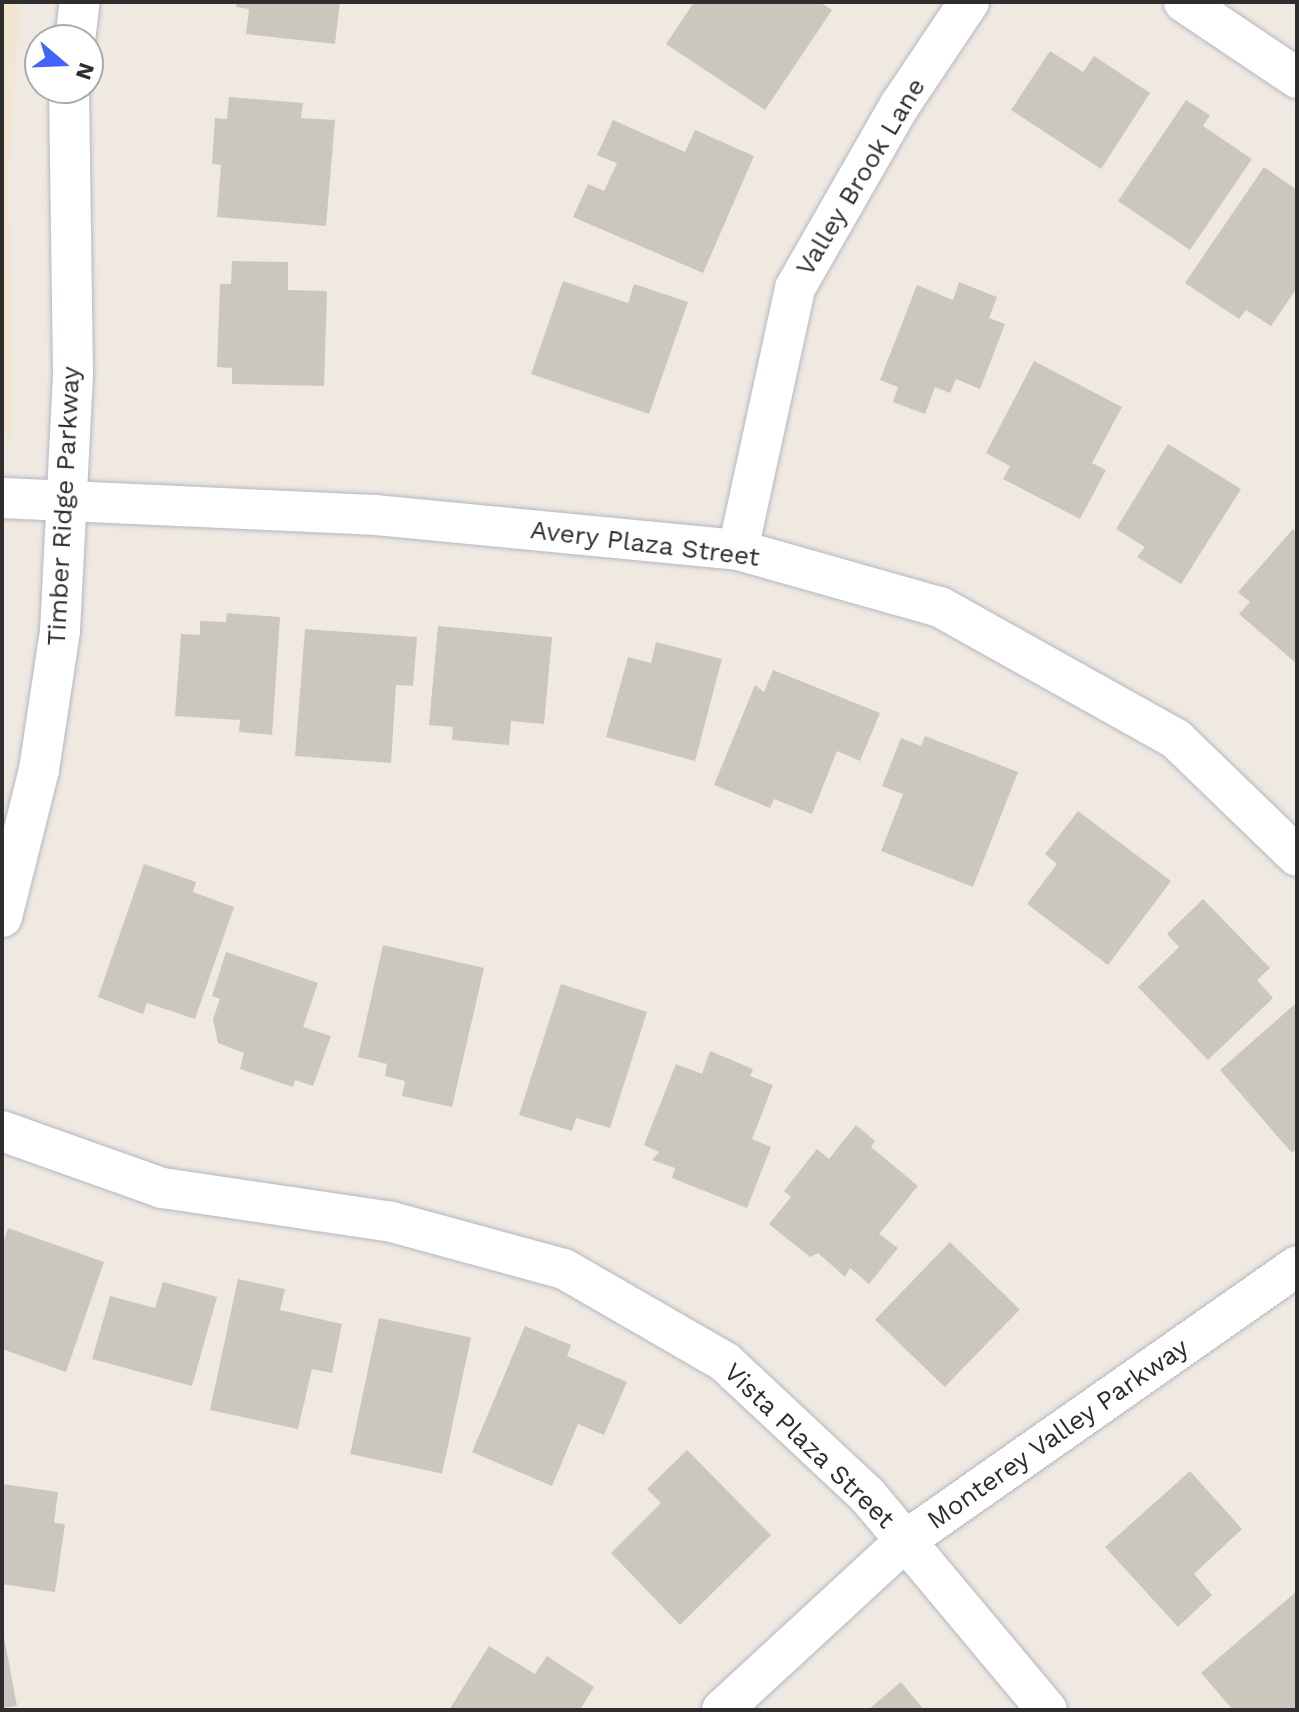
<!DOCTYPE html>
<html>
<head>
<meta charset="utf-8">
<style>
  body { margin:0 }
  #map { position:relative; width:1299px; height:1712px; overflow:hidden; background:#efe9e1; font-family:"Work Sans",sans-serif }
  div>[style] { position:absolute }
  .education>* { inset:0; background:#f0e6d1 }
  .building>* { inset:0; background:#cbc7bf; transform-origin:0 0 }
  .roads { filter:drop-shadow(0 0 2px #b4b7c1) drop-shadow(0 0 2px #b4b7c1) }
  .minor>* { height:40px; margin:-20px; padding:0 20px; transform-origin:20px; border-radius:20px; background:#fff }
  span { translate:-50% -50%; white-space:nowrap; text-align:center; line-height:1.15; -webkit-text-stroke:8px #fff; paint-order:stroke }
  .street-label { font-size:26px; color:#2e2e2e }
  .frame { position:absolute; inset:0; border:4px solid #2e2e2e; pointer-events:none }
  .north { position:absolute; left:24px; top:24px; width:80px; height:80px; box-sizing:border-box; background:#fff; border:2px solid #ababab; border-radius:50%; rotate:109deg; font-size:22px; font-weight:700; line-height:32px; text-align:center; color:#2e2e2e }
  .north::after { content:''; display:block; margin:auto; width:28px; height:36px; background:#4264fb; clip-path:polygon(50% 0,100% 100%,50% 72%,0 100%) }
</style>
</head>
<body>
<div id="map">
  <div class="education">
    <div style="clip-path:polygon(2px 2px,20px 2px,9px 170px,12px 437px,2px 436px)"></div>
  </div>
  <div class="building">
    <div style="clip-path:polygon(237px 2px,340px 2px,335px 44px,246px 34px,249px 9px,236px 7px)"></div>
    <div style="clip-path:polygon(694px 2px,820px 2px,832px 10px,765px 110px,666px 44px)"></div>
    <div style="clip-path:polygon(1050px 51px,1083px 72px,1094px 56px,1150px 93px,1101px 169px,1011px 110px)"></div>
    <div style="clip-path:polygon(229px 97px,303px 103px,301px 118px,335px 120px,326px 226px,217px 217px,221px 165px,212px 164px,215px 118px,227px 119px)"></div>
    <div style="clip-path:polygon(1186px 100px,1210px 115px,1203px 126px,1252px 159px,1190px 250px,1118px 201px)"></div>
    <div style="clip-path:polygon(613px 120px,685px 152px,695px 130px,754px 156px,703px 273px,573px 217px,588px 184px,604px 191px,617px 163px,597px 155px)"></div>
    <div style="clip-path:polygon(1264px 167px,1297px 190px,1297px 288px,1271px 326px,1246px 310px,1239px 319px,1185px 283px)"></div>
    <div style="clip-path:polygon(232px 261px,288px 262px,288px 290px,327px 291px,324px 386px,232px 384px,232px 368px,217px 367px,220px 284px,231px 284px)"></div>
    <div style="clip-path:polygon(563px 281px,628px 303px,634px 284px,688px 302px,649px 414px,531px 374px)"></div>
    <div style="clip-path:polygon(959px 282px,997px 297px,989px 318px,1005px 324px,980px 389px,956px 379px,950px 393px,935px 387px,925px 414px,893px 402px,898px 387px,880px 380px,917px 285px,953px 300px)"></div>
    <div style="clip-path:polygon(1034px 361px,1122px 407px,1092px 463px,1106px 470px,1080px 519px,1003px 479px,1010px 466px,986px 453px)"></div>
    <div style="clip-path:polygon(1168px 444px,1241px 489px,1181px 584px,1137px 557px,1145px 547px,1116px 529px)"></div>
    <div style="clip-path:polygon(1293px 529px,1297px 533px,1297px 664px,1239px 614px,1250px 602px,1238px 592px)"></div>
    <div style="clip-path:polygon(227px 613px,280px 617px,272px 735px,239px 732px,240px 720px,175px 716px,181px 634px,200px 635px,200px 621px,226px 622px)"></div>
    <div style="clip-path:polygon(438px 626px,552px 637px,544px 724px,511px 721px,509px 745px,452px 740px,453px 727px,429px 725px)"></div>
    <div style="clip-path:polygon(305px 629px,417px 637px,413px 686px,396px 685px,391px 763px,295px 756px)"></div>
    <div style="clip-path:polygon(656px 642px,722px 659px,695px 761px,606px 737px,628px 657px,651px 663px)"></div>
    <div style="clip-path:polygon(773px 670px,880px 713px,860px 761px,837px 751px,812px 814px,774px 799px,770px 808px,714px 785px,755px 685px,764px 692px)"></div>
    <div style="clip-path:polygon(925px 736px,1018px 772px,973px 887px,881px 851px,903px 794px,882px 786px,901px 738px,921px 746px)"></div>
    <div style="clip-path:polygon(1078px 811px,1171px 881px,1108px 965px,1027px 904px,1057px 864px,1045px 854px)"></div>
    <div style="clip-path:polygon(144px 864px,196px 882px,193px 892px,234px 907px,195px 1019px,147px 1003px,143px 1014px,98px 997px)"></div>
    <div style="clip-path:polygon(1203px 899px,1270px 968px,1257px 980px,1273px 998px,1208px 1060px,1138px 987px,1179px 947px,1167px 934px)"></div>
    <div style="clip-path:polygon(383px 945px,484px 968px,452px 1107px,402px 1096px,405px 1081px,385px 1076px,387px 1064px,358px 1057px)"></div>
    <div style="clip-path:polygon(226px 952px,318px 983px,303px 1027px,331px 1036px,313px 1086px,295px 1080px,293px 1087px,240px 1069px,244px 1053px,218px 1043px,213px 1019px,220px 999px,212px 996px)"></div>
    <div style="clip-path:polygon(561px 984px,647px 1012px,610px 1128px,576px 1118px,572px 1131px,519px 1115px)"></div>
    <div style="clip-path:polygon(1295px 1004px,1297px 1148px,1292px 1153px,1220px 1070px)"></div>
    <div style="clip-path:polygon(710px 1051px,753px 1069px,750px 1076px,773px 1085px,752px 1139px,771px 1147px,747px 1208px,672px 1178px,675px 1168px,652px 1160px,659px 1152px,644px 1145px,676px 1064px,702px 1074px)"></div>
    <div style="clip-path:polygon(856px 1125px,875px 1141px,871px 1147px,918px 1186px,879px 1234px,898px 1248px,869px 1284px,850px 1268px,845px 1277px,818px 1253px,810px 1257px,769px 1224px,791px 1197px,784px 1191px,817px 1149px,829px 1159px)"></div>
    <div style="clip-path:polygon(8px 1228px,104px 1262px,66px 1372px,2px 1349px,2px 1246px)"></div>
    <div style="left:950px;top:1242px;width:97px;height:108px;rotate:44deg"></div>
    <div style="clip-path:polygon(238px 1279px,285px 1289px,280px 1310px,342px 1324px,332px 1373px,312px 1369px,298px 1429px,210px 1410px)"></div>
    <div style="clip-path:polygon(163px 1282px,217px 1297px,192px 1386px,92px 1359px,110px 1296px,155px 1308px)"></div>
    <div style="left:379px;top:1318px;width:94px;height:139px;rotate:12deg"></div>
    <div style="clip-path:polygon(525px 1326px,571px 1345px,567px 1356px,627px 1382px,604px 1435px,578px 1424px,552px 1486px,472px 1452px)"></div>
    <div style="clip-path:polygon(687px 1450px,771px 1535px,680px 1625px,611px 1553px,661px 1503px,647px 1489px)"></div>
    <div style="clip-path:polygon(1190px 1471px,1242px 1529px,1194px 1574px,1212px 1595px,1178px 1627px,1105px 1547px)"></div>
    <div style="clip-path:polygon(2px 1484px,58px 1492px,54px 1523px,65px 1524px,55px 1592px,2px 1584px)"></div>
    <div style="clip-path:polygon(1297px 1591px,1297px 1710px,1233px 1710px,1201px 1673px)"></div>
    <div style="clip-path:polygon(2px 1626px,17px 1706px,2px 1708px)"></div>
    <div style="clip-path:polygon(489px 1646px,535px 1674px,547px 1656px,594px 1687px,580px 1710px,449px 1710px)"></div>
    <div style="clip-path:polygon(901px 1682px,924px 1710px,868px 1710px)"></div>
  </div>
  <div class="roads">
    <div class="minor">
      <div style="left:1184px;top:2px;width:136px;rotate:33.9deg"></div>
      <div style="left:75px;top:40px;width:38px;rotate:-83deg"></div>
      <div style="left:2px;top:498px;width:374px;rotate:2.6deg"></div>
      <div style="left:376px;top:515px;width:364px;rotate:5.5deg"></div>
      <div style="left:738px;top:550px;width:210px;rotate:15.8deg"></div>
      <div style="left:940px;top:607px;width:270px;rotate:29.2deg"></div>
      <div style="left:1176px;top:739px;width:168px;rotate:44deg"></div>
      <div style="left:738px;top:550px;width:268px;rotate:-77.7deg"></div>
      <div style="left:795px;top:288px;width:211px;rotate:-60.2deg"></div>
      <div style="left:900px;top:105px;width:124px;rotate:-56.2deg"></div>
      <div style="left:2px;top:917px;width:152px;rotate:-75.9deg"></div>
      <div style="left:39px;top:770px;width:141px;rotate:-81.4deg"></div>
      <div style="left:60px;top:631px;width:257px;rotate:-87.1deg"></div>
      <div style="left:73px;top:374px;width:286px;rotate:-90.8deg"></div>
      <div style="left:2px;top:1131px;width:170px;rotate:19.6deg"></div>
      <div style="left:162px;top:1188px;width:232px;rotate:8.4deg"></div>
      <div style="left:392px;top:1222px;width:178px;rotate:15.3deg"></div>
      <div style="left:564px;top:1269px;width:186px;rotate:30deg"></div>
      <div style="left:725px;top:1362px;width:196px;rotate:43.1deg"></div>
      <div style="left:868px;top:1496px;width:279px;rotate:50.1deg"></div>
      <div style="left:722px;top:1710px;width:251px;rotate:-42.7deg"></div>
      <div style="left:906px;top:1540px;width:477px;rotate:-35deg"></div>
    </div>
  </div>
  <div class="street-label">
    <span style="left:861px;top:177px;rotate:-59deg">Valley Brook Lane</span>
    <span style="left:64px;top:506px;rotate:-87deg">Timber Ridge Parkway</span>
    <span style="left:645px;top:544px;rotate:7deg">Avery Plaza Street</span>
    <span style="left:1058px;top:1434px;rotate:-35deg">Monterey Valley Parkway</span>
    <span style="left:809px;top:1446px;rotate:44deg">Vista Plaza Street</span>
  </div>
  <div class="frame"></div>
  <div class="north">N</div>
</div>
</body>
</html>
